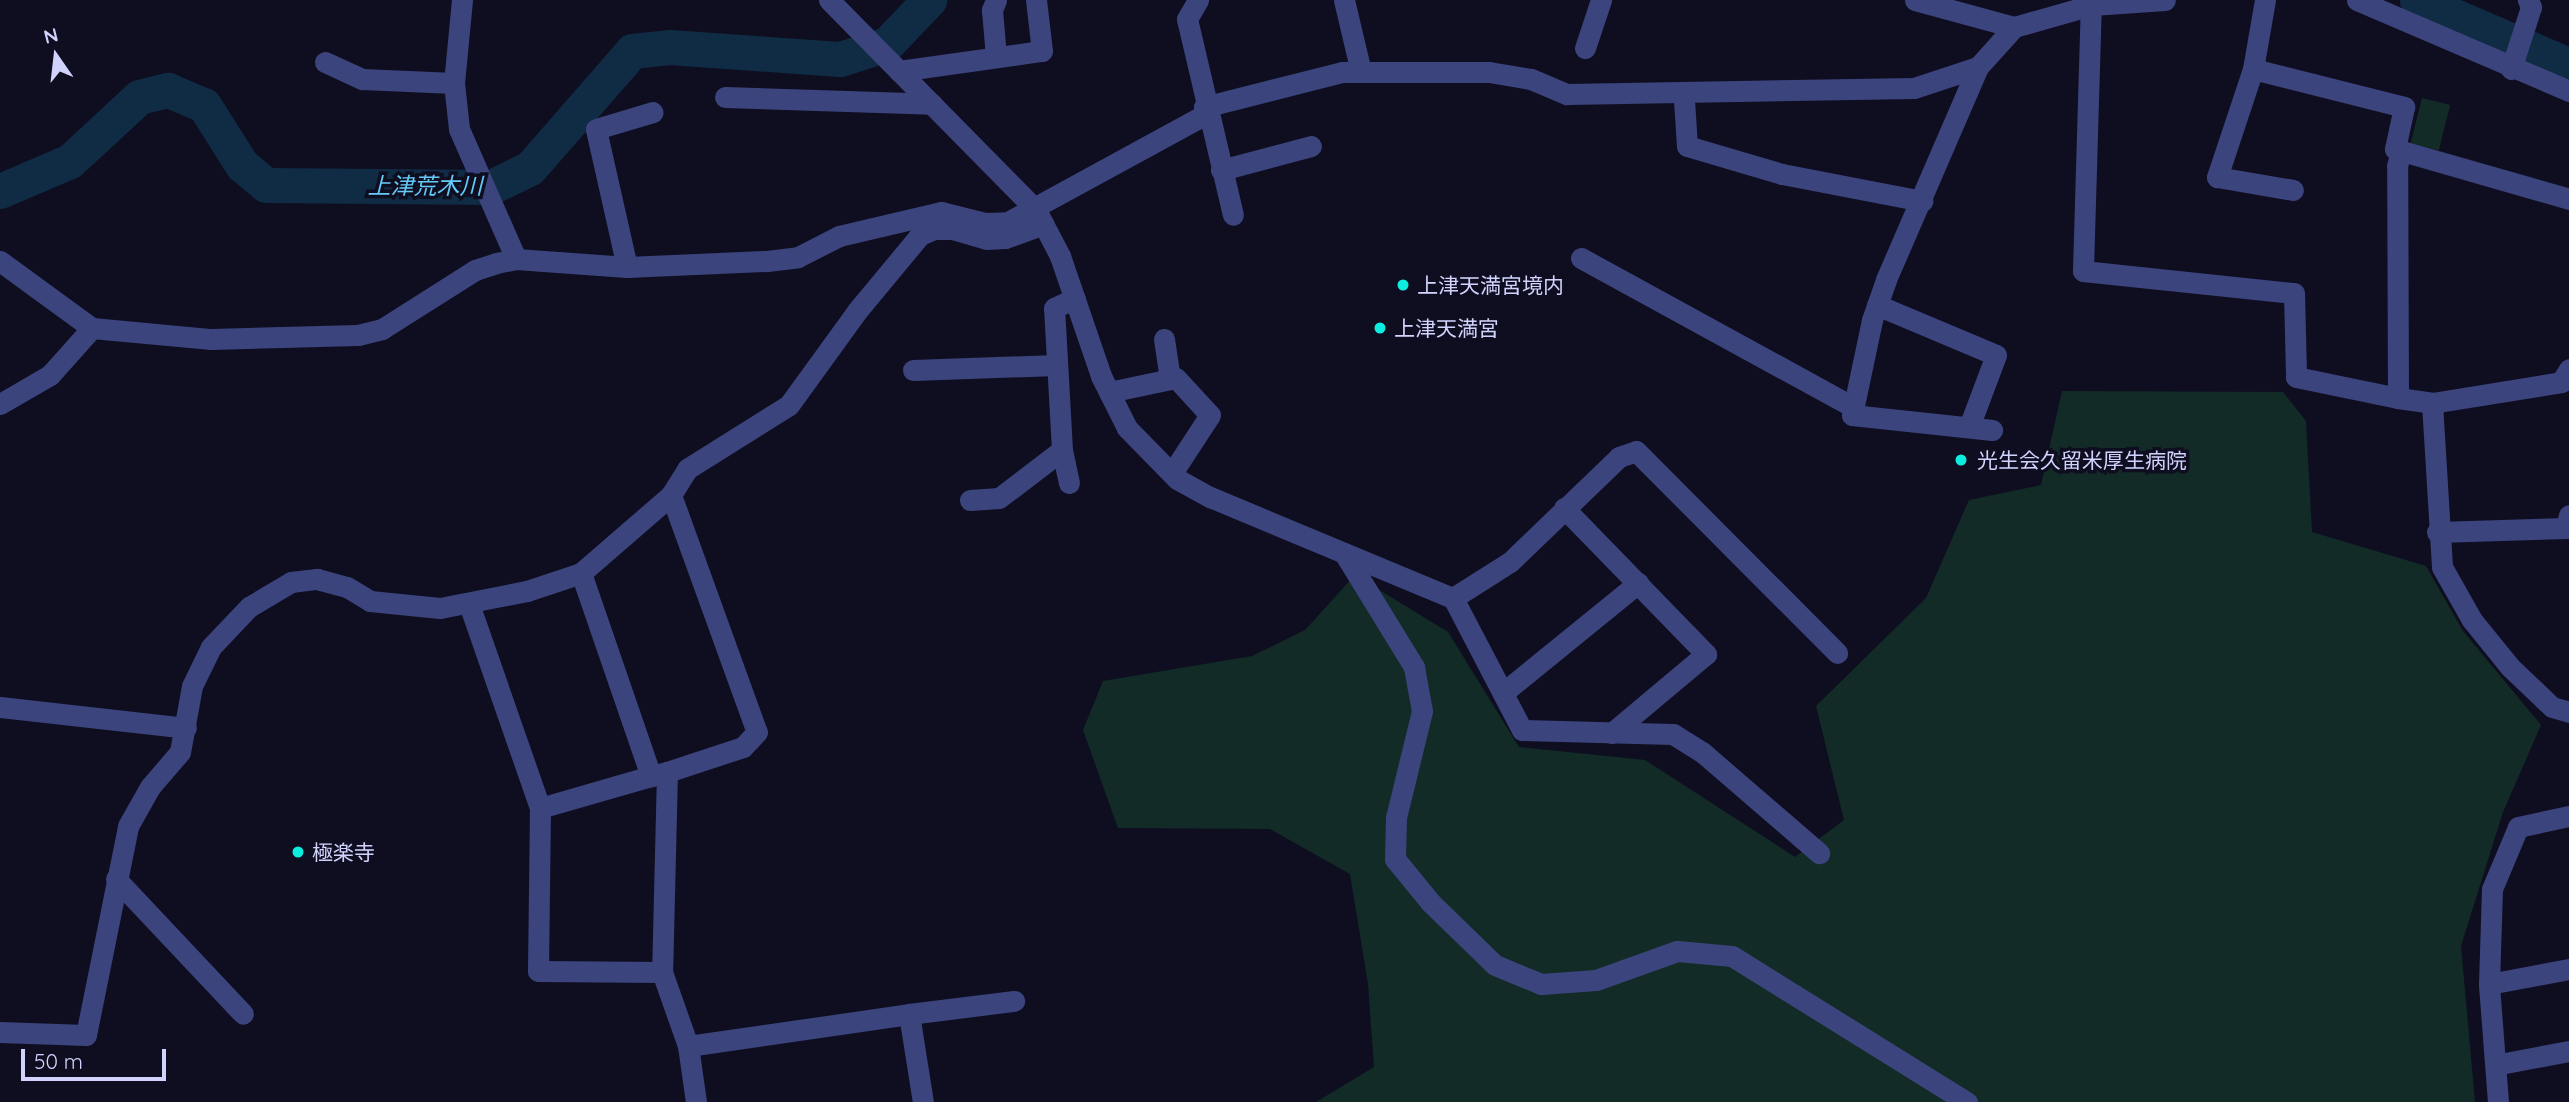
<!DOCTYPE html>
<html>
<head>
<meta charset="utf-8">
<style>
  body { margin:0 }
  #map { position:relative; width:2569px; height:1102px; overflow:hidden; background:#0f0e21; font-family:Quicksand,"Noto Sans JP",sans-serif }
  div>[style] { position:absolute }
  .green>* { inset:0; background:#122b26; transform-origin:0 0 }
  .river>* { height:35px; margin:-17.5px; padding:0 17.5px; transform-origin:17.5px; border-radius:17.5px; background:#102c44 }
  .minor>* { height:21px; margin:-10.5px; padding:0 10.5px; transform-origin:10.5px; border-radius:10.5px; background:#3c447e }
  .dots>* { width:19px; height:19px; translate:-50% -50%; box-sizing:border-box; border:4px solid #0f0e21; border-radius:50% }
  span { translate:-50% -50%; white-space:nowrap; text-align:center; line-height:1.15; -webkit-text-stroke:7px #0f0e21; paint-order:stroke }
  .poi-label { font-size:21px; color:#d1d3fd }
  .left { translate:0 -50%; text-align:left }
  .water-label { font-size:23px; color:#64caf7; font-style:italic }
  .north { position:absolute; left:21px; top:21px; width:70px; height:70px; -webkit-text-stroke:5px #0f0e21; paint-order:stroke; rotate:346deg; font-size:19px; font-weight:700; line-height:28px; text-align:center; color:#d1d3fd }
  .north::after { content:''; display:block; margin:auto; width:24px; height:32px; background:#d1d3fd; clip-path:polygon(50% 0,100% 100%,50% 72%,0 100%) }
  .scale { position:absolute; left:21px; top:1049px; width:145px; height:32px; box-sizing:border-box; border:4px solid #d1d3fd; border-top:0; padding-left:9px; font-size:21px; line-height:24px; white-space:nowrap; color:#d1d3fd; -webkit-text-stroke:5px #0f0e21; paint-order:stroke }
</style>
</head>
<body>
<div id="map">
  <div class="green">
    <div style="left:2422px;top:98px;width:29px;height:47px;rotate:14deg"></div>
    <div style="clip-path:polygon(2062px 391px,2283px 392px,2306px 421px,2312px 532px,2426px 566px,2463px 631px,2541px 725px,2503px 812px,2461px 946px,2475px 1102px,1316px 1102px,1374px 1067px,1368px 984px,1350px 874px,1270px 829px,1118px 828px,1083px 730px,1103px 681px,1252px 656px,1305px 630px,1355px 575px,1448px 632px,1519px 747px,1645px 760px,1795px 857px,1844px 820px,1816px 706px,1926px 598px,1969px 500px,2041px 485px)"></div>
  </div>
  <div class="river">
    <div style="left:2417px;top:0;width:165px;rotate:23.2deg"></div>
    <div style="left:0;top:191px;width:76px;rotate:-23.2deg"></div>
    <div style="left:70px;top:161px;width:94px;rotate:-42.8deg"></div>
    <div style="left:139px;top:97px;width:30px;rotate:-14deg"></div>
    <div style="left:168px;top:90px;width:39px;rotate:23deg"></div>
    <div style="left:204px;top:105px;width:71px;rotate:57.7deg"></div>
    <div style="left:242px;top:165px;width:31px;rotate:40deg"></div>
    <div style="left:266px;top:185px;width:225px;rotate:0.5deg"></div>
    <div style="left:491px;top:187px;width:43px;rotate:-26deg"></div>
    <div style="left:530px;top:168px;width:155px;rotate:-48.9deg"></div>
    <div style="left:632px;top:51px;width:37px;rotate:-6deg"></div>
    <div style="left:669px;top:47px;width:171px;rotate:4deg"></div>
    <div style="left:840px;top:59px;width:49px;rotate:-17.7deg"></div>
    <div style="left:887px;top:44px;width:61px;rotate:-46.3deg"></div>
  </div>
  <div class="minor">
    <div style="left:462px;top:0;width:83px;rotate:95.5deg"></div>
    <div style="left:454px;top:83px;width:46px;rotate:83.8deg"></div>
    <div style="left:459px;top:129px;width:142px;rotate:66.3deg"></div>
    <div style="left:829px;top:0;width:295px;rotate:45.4deg"></div>
    <div style="left:1036px;top:210px;width:52px;rotate:62.4deg"></div>
    <div style="left:1060px;top:256px;width:127px;rotate:71.1deg"></div>
    <div style="left:1101px;top:376px;width:58px;rotate:63.4deg"></div>
    <div style="left:1127px;top:428px;width:71px;rotate:45.6deg"></div>
    <div style="left:1177px;top:479px;width:38px;rotate:29deg"></div>
    <div style="left:1210px;top:497px;width:263px;rotate:22.6deg"></div>
    <div style="left:1453px;top:598px;width:149px;rotate:62.4deg"></div>
    <div style="left:1522px;top:730px;width:151px;rotate:1.5deg"></div>
    <div style="left:1673px;top:734px;width:34px;rotate:32deg"></div>
    <div style="left:1702px;top:752px;width:155px;rotate:40.8deg"></div>
    <div style="left:996px;top:0;width:11px;rotate:112deg"></div>
    <div style="left:992px;top:10px;width:47px;rotate:85.1deg"></div>
    <div style="left:1198px;top:0;width:22px;rotate:120deg"></div>
    <div style="left:1187px;top:19px;width:201px;rotate:76.8deg"></div>
    <div style="left:1344px;top:0;width:74px;rotate:76.7deg"></div>
    <div style="left:1915px;top:0;width:103px;rotate:15.3deg"></div>
    <div style="left:2014px;top:27px;width:81px;rotate:-15.8deg"></div>
    <div style="left:2092px;top:5px;width:73px;rotate:-3.9deg"></div>
    <div style="left:2091px;top:0;width:271px;rotate:91.7deg"></div>
    <div style="left:2083px;top:271px;width:212px;rotate:6deg"></div>
    <div style="left:2294px;top:293px;width:84px;rotate:88.6deg"></div>
    <div style="left:2296px;top:377px;width:104px;rotate:11.6deg"></div>
    <div style="left:2398px;top:398px;width:34px;rotate:8deg"></div>
    <div style="left:2432px;top:403px;width:131px;rotate:-9.2deg"></div>
    <div style="left:2561px;top:382px;width:15px;rotate:-58deg"></div>
    <div style="left:2265px;top:0;width:70px;rotate:99.9deg"></div>
    <div style="left:2253px;top:69px;width:156px;rotate:14.1deg"></div>
    <div style="left:2404px;top:107px;width:43px;rotate:102.1deg"></div>
    <div style="left:2395px;top:149px;width:181px;rotate:16deg"></div>
    <div style="left:2357px;top:0;width:231px;rotate:23.2deg"></div>
    <div style="left:1585px;top:48px;width:51px;rotate:-71.6deg"></div>
    <div style="left:325px;top:62px;width:41px;rotate:24.7deg"></div>
    <div style="left:362px;top:79px;width:92px;rotate:2.5deg"></div>
    <div style="left:1978px;top:67px;width:232px;rotate:113.4deg"></div>
    <div style="left:1886px;top:280px;width:42px;rotate:109.3deg"></div>
    <div style="left:1872px;top:320px;width:97px;rotate:101.9deg"></div>
    <div style="left:1852px;top:415px;width:141px;rotate:6.1deg"></div>
    <div style="left:2253px;top:69px;width:114px;rotate:108.4deg"></div>
    <div style="left:2217px;top:177px;width:77px;rotate:9.7deg"></div>
    <div style="left:2511px;top:69px;width:65px;rotate:-72.1deg"></div>
    <div style="left:2531px;top:7px;width:8px;rotate:-113deg"></div>
    <div style="left:899px;top:71px;width:144px;rotate:-8deg"></div>
    <div style="left:1042px;top:51px;width:51px;rotate:-96.7deg"></div>
    <div style="left:725px;top:97px;width:207px;rotate:1.9deg"></div>
    <div style="left:1684px;top:100px;width:46px;rotate:86.3deg"></div>
    <div style="left:1687px;top:146px;width:99px;rotate:16.4deg"></div>
    <div style="left:1782px;top:174px;width:143px;rotate:10.9deg"></div>
    <div style="left:1204px;top:107px;width:142px;rotate:-14.2deg"></div>
    <div style="left:1342px;top:72px;width:147px"></div>
    <div style="left:1489px;top:72px;width:43px;rotate:9.5deg"></div>
    <div style="left:1531px;top:79px;width:39px;rotate:23deg"></div>
    <div style="left:1567px;top:94px;width:347px;rotate:-1deg"></div>
    <div style="left:1914px;top:88px;width:67px;rotate:-18.2deg"></div>
    <div style="left:1978px;top:67px;width:54px;rotate:-48deg"></div>
    <div style="left:1221px;top:170px;width:93px;rotate:-14.9deg"></div>
    <div style="left:1581px;top:258px;width:310px;rotate:28.7deg"></div>
    <div style="left:0;top:261px;width:114px;rotate:36.1deg"></div>
    <div style="left:92px;top:328px;width:120px;rotate:5.3deg"></div>
    <div style="left:211px;top:339px;width:147px;rotate:-1.6deg"></div>
    <div style="left:358px;top:335px;width:25px;rotate:-14deg"></div>
    <div style="left:382px;top:329px;width:110px;rotate:-32.4deg"></div>
    <div style="left:475px;top:270px;width:22px;rotate:-18deg"></div>
    <div style="left:496px;top:263px;width:20px;rotate:-11deg"></div>
    <div style="left:516px;top:259px;width:111px;rotate:4.1deg"></div>
    <div style="left:627px;top:267px;width:140px;rotate:-2.5deg"></div>
    <div style="left:767px;top:261px;width:31px;rotate:-7deg"></div>
    <div style="left:798px;top:257px;width:46px;rotate:-27.1deg"></div>
    <div style="left:839px;top:236px;width:105px;rotate:-13.2deg"></div>
    <div style="left:941px;top:212px;width:45px;rotate:14deg"></div>
    <div style="left:985px;top:223px;width:23px;rotate:-2deg"></div>
    <div style="left:1008px;top:222px;width:226px;rotate:-28.6deg"></div>
    <div style="left:627px;top:267px;width:141px;rotate:-102.7deg"></div>
    <div style="left:596px;top:129px;width:59px;rotate:-16.6deg"></div>
    <div style="left:1877px;top:305px;width:129px;rotate:22.8deg"></div>
    <div style="left:1996px;top:355px;width:77px;rotate:110.6deg"></div>
    <div style="left:1164px;top:339px;width:40px;rotate:81.5deg"></div>
    <div style="left:913px;top:370px;width:143px;rotate:-2deg"></div>
    <div style="left:1109px;top:392px;width:68px;rotate:-11.8deg"></div>
    <div style="left:1176px;top:378px;width:50px;rotate:47.4deg"></div>
    <div style="left:1210px;top:415px;width:69px;rotate:123.2deg"></div>
    <div style="left:2398px;top:398px;width:232px;rotate:-90.2deg"></div>
    <div style="left:2397px;top:166px;width:16px;rotate:-75deg"></div>
    <div style="left:2432px;top:403px;width:164px;rotate:86.5deg"></div>
    <div style="left:2442px;top:567px;width:61px;rotate:60.5deg"></div>
    <div style="left:2472px;top:620px;width:60px;rotate:51deg"></div>
    <div style="left:2510px;top:667px;width:58px;rotate:43.6deg"></div>
    <div style="left:2552px;top:707px;width:18px;rotate:16deg"></div>
    <div style="left:0;top:404px;width:58px;rotate:-30.1deg"></div>
    <div style="left:50px;top:375px;width:63px;rotate:-48.2deg"></div>
    <div style="left:1069px;top:483px;width:34px;rotate:-102deg"></div>
    <div style="left:1062px;top:450px;width:142px;rotate:-93.2deg"></div>
    <div style="left:1054px;top:308px;width:23px;rotate:-25deg"></div>
    <div style="left:671px;top:495px;width:252px;rotate:70.1deg"></div>
    <div style="left:757px;top:732px;width:21px;rotate:133deg"></div>
    <div style="left:743px;top:747px;width:80px;rotate:161.8deg"></div>
    <div style="left:667px;top:772px;width:200px;rotate:91.4deg"></div>
    <div style="left:662px;top:972px;width:78px;rotate:70.6deg"></div>
    <div style="left:970px;top:500px;width:29px;rotate:-4deg"></div>
    <div style="left:999px;top:498px;width:79px;rotate:-37.3deg"></div>
    <div style="left:1564px;top:508px;width:204px;rotate:45.8deg"></div>
    <div style="left:1706px;top:654px;width:123px;rotate:140deg"></div>
    <div style="left:2437px;top:532px;width:129px;rotate:-1.8deg"></div>
    <div style="left:2566px;top:528px;width:13px;rotate:-77deg"></div>
    <div style="left:1344px;top:553px;width:134px;rotate:58.4deg"></div>
    <div style="left:1414px;top:667px;width:45px;rotate:79.7deg"></div>
    <div style="left:1422px;top:711px;width:110px;rotate:103.7deg"></div>
    <div style="left:1396px;top:818px;width:41px;rotate:91.4deg"></div>
    <div style="left:1395px;top:859px;width:57px;rotate:50.7deg"></div>
    <div style="left:1431px;top:903px;width:89px;rotate:44.1deg"></div>
    <div style="left:1495px;top:965px;width:50px;rotate:22.4deg"></div>
    <div style="left:1541px;top:984px;width:55px;rotate:-4.2deg"></div>
    <div style="left:1596px;top:980px;width:86px;rotate:-19.7deg"></div>
    <div style="left:1677px;top:951px;width:55px;rotate:5.2deg"></div>
    <div style="left:1732px;top:956px;width:277px;rotate:31.9deg"></div>
    <div style="left:581px;top:573px;width:215px;rotate:71deg"></div>
    <div style="left:651px;top:776px;width:16px;rotate:-14deg"></div>
    <div style="left:1453px;top:598px;width:67px;rotate:-32.3deg"></div>
    <div style="left:1510px;top:562px;width:151px;rotate:-43.9deg"></div>
    <div style="left:1619px;top:457px;width:18px;rotate:-19deg"></div>
    <div style="left:1636px;top:451px;width:285px;rotate:45.1deg"></div>
    <div style="left:469px;top:604px;width:216px;rotate:70.8deg"></div>
    <div style="left:540px;top:808px;width:163px;rotate:90.7deg"></div>
    <div style="left:538px;top:971px;width:124px;rotate:0.5deg"></div>
    <div style="left:1504px;top:692px;width:173px;rotate:-39.1deg"></div>
    <div style="left:0;top:707px;width:187px;rotate:6.4deg"></div>
    <div style="left:540px;top:808px;width:116px;rotate:-16.1deg"></div>
    <div style="left:116px;top:879px;width:185px;rotate:46.7deg"></div>
    <div style="left:2489px;top:984px;width:81px;rotate:-10.6deg"></div>
    <div style="left:909px;top:1014px;width:106px;rotate:-7.1deg"></div>
    <div style="left:0;top:1032px;width:86px;rotate:2deg"></div>
    <div style="left:86px;top:1035px;width:213px;rotate:-78.6deg"></div>
    <div style="left:128px;top:826px;width:45px;rotate:-60.6deg"></div>
    <div style="left:150px;top:787px;width:46px;rotate:-49.4deg"></div>
    <div style="left:180px;top:752px;width:67px;rotate:-79.7deg"></div>
    <div style="left:192px;top:686px;width:43px;rotate:-64deg"></div>
    <div style="left:211px;top:647px;width:55px;rotate:-46.5deg"></div>
    <div style="left:249px;top:607px;width:49px;rotate:-30.8deg"></div>
    <div style="left:291px;top:582px;width:26px;rotate:-7deg"></div>
    <div style="left:317px;top:579px;width:31px;rotate:15deg"></div>
    <div style="left:347px;top:587px;width:27px;rotate:31deg"></div>
    <div style="left:370px;top:601px;width:70px;rotate:5.7deg"></div>
    <div style="left:440px;top:608px;width:89px;rotate:-11.1deg"></div>
    <div style="left:527px;top:591px;width:57px;rotate:-18.4deg"></div>
    <div style="left:581px;top:573px;width:119px;rotate:-40.9deg"></div>
    <div style="left:671px;top:495px;width:31px;rotate:-58deg"></div>
    <div style="left:687px;top:469px;width:120px;rotate:-32.1deg"></div>
    <div style="left:789px;top:405px;width:116px;rotate:-54.1deg"></div>
    <div style="left:857px;top:311px;width:99px;rotate:-50.3deg"></div>
    <div style="left:920px;top:235px;width:15px;rotate:-23deg"></div>
    <div style="left:934px;top:229px;width:18px"></div>
    <div style="left:952px;top:229px;width:35px;rotate:16deg"></div>
    <div style="left:986px;top:239px;width:19px;rotate:-3deg"></div>
    <div style="left:1005px;top:238px;width:41px;rotate:-19.7deg"></div>
    <div style="left:2500px;top:1064px;width:70px;rotate:-10.7deg"></div>
    <div style="left:696px;top:1102px;width:57px;rotate:-98.1deg"></div>
    <div style="left:688px;top:1046px;width:223px;rotate:-8.2deg"></div>
    <div style="left:909px;top:1014px;width:89px;rotate:81deg"></div>
    <div style="left:2498px;top:1102px;width:118px;rotate:-94.4deg"></div>
    <div style="left:2489px;top:984px;width:95px;rotate:-88.2deg"></div>
    <div style="left:2492px;top:889px;width:67px;rotate:-67.2deg"></div>
    <div style="left:2518px;top:827px;width:52px;rotate:-12.2deg"></div>
  </div>
  <div class="dots">
    <div style="left:1403px;top:285px;background:#0cede0"></div>
    <div style="left:1380px;top:328px;background:#0cede0"></div>
    <div style="left:1961px;top:460px;background:#0cede0"></div>
    <div style="left:298px;top:852px;background:#0cede0"></div>
  </div>
  <div class="poi-label">
    <span class="left" style="left:1417px;top:285px">上津天満宮境内</span>
    <span class="left" style="left:1394px;top:328px">上津天満宮</span>
    <span class="left" style="left:1977px;top:460px">光生会久留米厚生病院</span>
    <span class="left" style="left:312px;top:852px">極楽寺</span>
  </div>
  <div class="water-label">
    <span style="left:425px;top:186px">上津荒木川</span>
  </div>
  <div class="north">N</div>
  <div class="scale">50 m</div>
</div>
</body>
</html>
